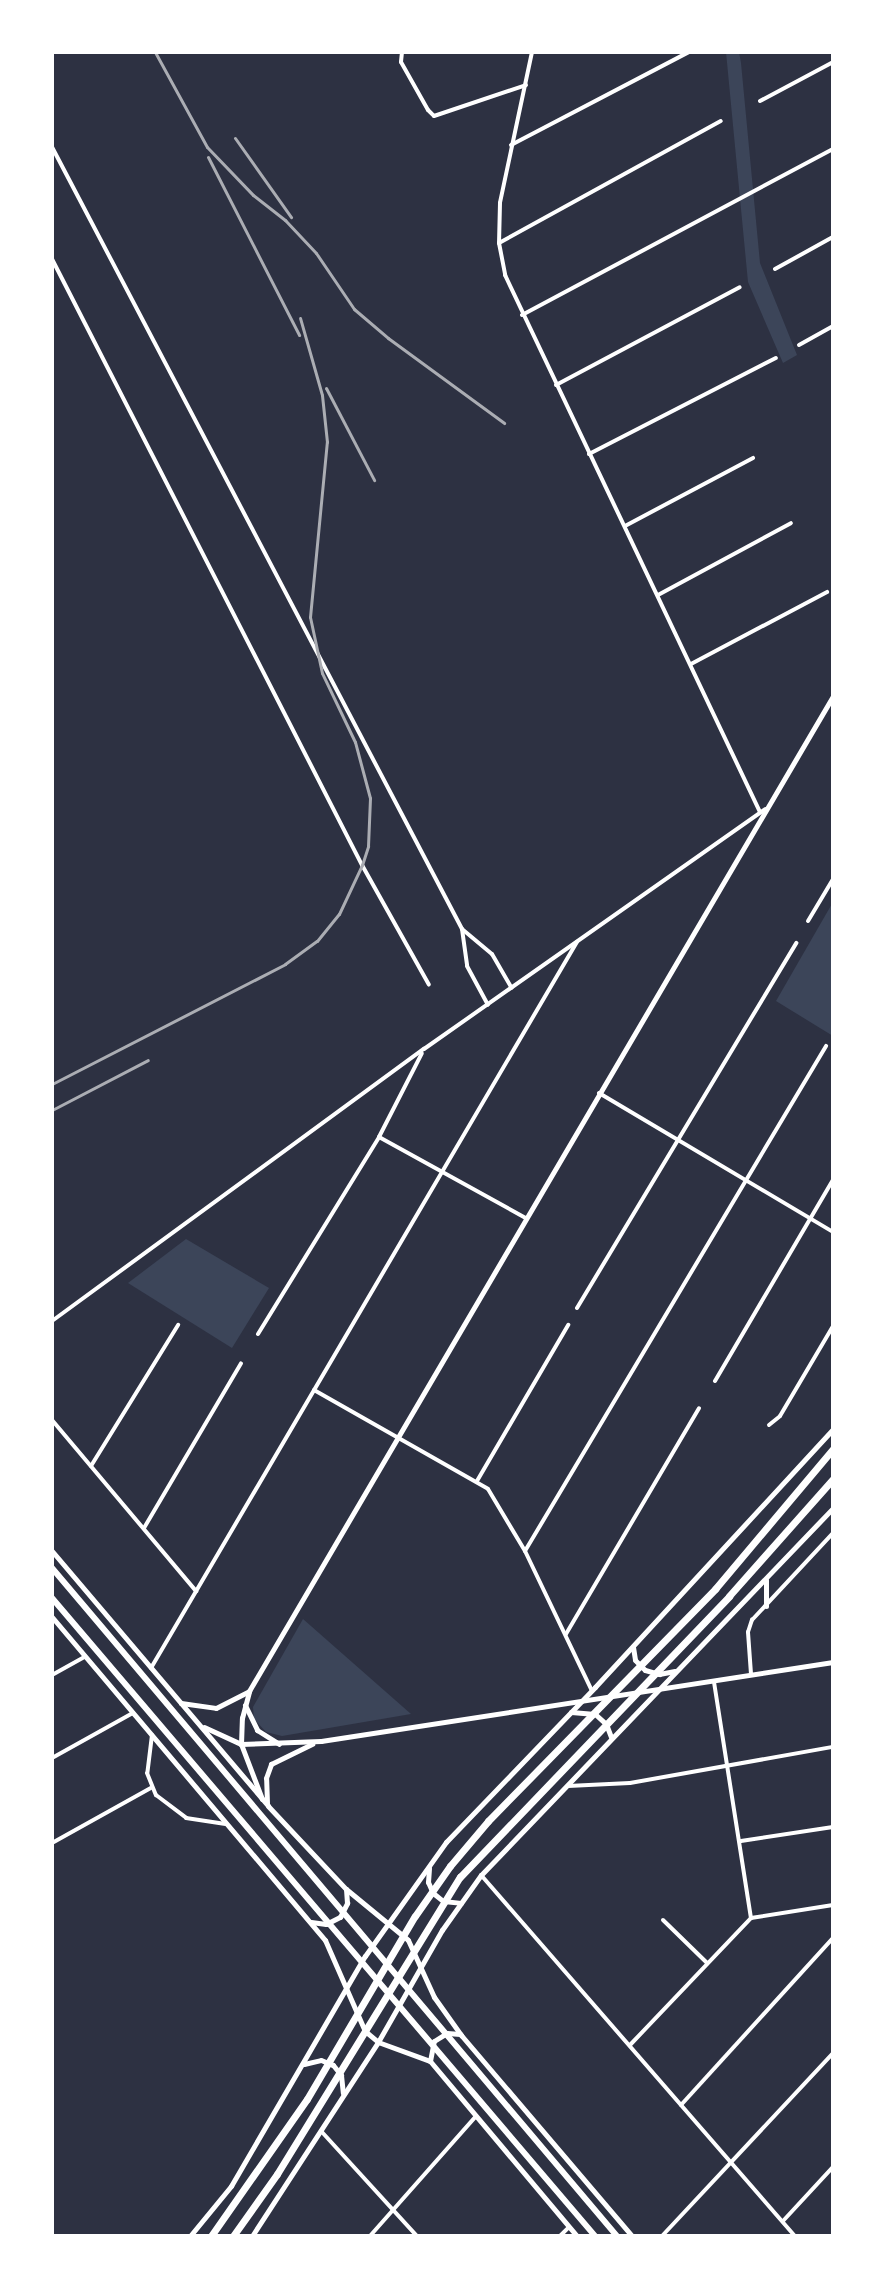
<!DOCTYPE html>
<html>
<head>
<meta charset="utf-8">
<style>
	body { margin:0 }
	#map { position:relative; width:885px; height:2288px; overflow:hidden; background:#2d3142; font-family:"Asap Condensed",sans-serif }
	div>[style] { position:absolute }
	.green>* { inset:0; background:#3c4559 }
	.minor>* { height:4px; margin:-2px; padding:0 2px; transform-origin:2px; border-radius:2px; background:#fff }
	.tertiary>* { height:5px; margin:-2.5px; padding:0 2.5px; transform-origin:2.5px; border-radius:2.5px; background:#fff }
	.primary>* { height:6px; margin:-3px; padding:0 3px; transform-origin:3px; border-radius:3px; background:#fff }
	.trunk>* { height:7px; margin:-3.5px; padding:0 3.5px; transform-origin:3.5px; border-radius:3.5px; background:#fff }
	.rail>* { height:3px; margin:-1.5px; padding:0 1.5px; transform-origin:1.5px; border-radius:1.5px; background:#abadb3 }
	span { translate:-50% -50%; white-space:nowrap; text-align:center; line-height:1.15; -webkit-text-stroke:7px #fff; paint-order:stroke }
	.frame { position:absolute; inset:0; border:54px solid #fff; pointer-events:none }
</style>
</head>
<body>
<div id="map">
	<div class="green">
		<i style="clip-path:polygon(726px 52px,739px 52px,741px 63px,760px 263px,797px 355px,783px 363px,748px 282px)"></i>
		<i style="clip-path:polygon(833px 902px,833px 1036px,776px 1001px)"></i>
		<i style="clip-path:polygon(186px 1239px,269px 1288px,232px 1348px,128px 1283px)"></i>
		<i style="clip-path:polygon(303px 1619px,411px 1714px,282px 1736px,266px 1732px,254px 1719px,253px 1707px)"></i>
	</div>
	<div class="minor">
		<i style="left:402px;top:52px;width:10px;rotate:96deg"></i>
		<i style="left:401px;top:62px;width:55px;rotate:60.6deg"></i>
		<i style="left:428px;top:110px;width:8px;rotate:45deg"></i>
		<i style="left:434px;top:116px;width:97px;rotate:-18.6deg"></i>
		<i style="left:532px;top:52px;width:154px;rotate:102deg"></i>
		<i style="left:500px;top:203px;width:40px;rotate:91.4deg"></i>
		<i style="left:499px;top:243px;width:33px;rotate:79deg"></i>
		<i style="left:505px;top:275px;width:594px;rotate:64.6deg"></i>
		<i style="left:760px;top:101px;width:83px;rotate:-28.1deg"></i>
		<i style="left:511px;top:145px;width:201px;rotate:-27.6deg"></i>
		<i style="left:52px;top:147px;width:883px;rotate:62.33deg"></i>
		<i style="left:462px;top:929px;width:37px;rotate:82deg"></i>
		<i style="left:467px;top:966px;width:44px;rotate:61.7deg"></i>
		<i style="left:499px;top:243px;width:253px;rotate:-28.8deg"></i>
		<i style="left:52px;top:259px;width:681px;rotate:62.91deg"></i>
		<i style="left:362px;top:865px;width:137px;rotate:60.8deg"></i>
		<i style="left:775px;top:269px;width:66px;rotate:-28.9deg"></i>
		<i style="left:522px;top:315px;width:353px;rotate:-28.1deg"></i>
		<i style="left:799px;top:345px;width:39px;rotate:-29deg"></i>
		<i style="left:556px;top:385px;width:208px;rotate:-28deg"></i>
		<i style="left:589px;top:454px;width:210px;rotate:-27.2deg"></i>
		<i style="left:625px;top:526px;width:145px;rotate:-28deg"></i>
		<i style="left:658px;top:595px;width:151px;rotate:-28.4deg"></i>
		<i style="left:691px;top:664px;width:154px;rotate:-27.9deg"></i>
		<i style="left:808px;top:921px;width:49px;rotate:-59.2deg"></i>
		<i style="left:462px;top:929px;width:39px;rotate:40deg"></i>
		<i style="left:492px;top:954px;width:39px;rotate:60deg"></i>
		<i style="left:599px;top:1093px;width:272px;rotate:30.7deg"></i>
		<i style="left:379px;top:1137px;width:168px;rotate:28.9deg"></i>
		<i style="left:577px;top:1308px;width:426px;rotate:-59deg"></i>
		<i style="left:52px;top:1321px;width:461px;rotate:-36.2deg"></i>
		<i style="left:424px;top:1049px;width:417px;rotate:-35.1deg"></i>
		<i style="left:258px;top:1334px;width:231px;rotate:-58.4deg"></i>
		<i style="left:379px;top:1137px;width:94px;rotate:-62.9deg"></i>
		<i style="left:715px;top:1381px;width:233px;rotate:-59.6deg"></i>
		<i style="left:314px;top:1390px;width:200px;rotate:29.6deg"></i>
		<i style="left:488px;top:1489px;width:72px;rotate:59.2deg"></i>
		<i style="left:525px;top:1551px;width:155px;rotate:64.4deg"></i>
		<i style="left:52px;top:1420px;width:224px;rotate:49.9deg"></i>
		<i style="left:769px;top:1425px;width:14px;rotate:-39deg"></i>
		<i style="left:780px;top:1416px;width:104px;rotate:-59.5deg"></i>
		<i style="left:91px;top:1466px;width:166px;rotate:-58.3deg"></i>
		<i style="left:477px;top:1481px;width:181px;rotate:-59.7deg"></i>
		<i style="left:144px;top:1528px;width:191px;rotate:-59.5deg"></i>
		<i style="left:525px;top:1551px;width:588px;rotate:-59.2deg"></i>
		<i style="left:566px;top:1634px;width:262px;rotate:-59.5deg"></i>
		<i style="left:151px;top:1668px;width:842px;rotate:-59.6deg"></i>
		<i style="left:751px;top:1674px;width:42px;rotate:-94.1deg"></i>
		<i style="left:748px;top:1632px;width:13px;rotate:-72deg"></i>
		<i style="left:752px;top:1620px;width:119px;rotate:-47deg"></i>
		<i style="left:52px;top:1675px;width:38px;rotate:-29deg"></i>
		<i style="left:714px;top:1682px;width:239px;rotate:81.1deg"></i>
		<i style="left:152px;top:1735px;width:38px;rotate:97deg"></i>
		<i style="left:147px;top:1773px;width:24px;rotate:68deg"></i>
		<i style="left:156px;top:1795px;width:38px;rotate:37deg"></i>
		<i style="left:186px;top:1818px;width:40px;rotate:8.5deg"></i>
		<i style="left:52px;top:1758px;width:93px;rotate:-29.1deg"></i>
		<i style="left:568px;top:1786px;width:62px;rotate:-2.8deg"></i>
		<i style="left:630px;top:1783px;width:206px;rotate:-10.1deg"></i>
		<i style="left:741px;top:1841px;width:93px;rotate:-8.7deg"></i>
		<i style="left:52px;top:1843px;width:113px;rotate:-29.1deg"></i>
		<i style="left:481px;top:1875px;width:478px;rotate:49deg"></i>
		<i style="left:751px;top:1918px;width:83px;rotate:-9deg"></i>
		<i style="left:663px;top:1920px;width:62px;rotate:44.3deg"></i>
		<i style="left:630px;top:2045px;width:175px;rotate:-46.4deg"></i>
		<i style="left:681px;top:2105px;width:226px;rotate:-47.7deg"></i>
		<i style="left:321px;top:2131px;width:142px;rotate:47.6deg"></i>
		<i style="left:783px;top:2221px;width:74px;rotate:-47.2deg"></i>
		<i style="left:370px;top:2236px;width:160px;rotate:-48.5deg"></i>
		<i style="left:560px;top:2236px;width:13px;rotate:-45deg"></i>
		<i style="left:662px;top:2236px;width:250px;rotate:-46.9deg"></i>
	</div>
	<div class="tertiary">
		<i style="left:52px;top:1551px;width:334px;rotate:49.7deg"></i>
		<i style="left:268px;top:1806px;width:114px;rotate:46.8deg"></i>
		<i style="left:346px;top:1889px;width:80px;rotate:39.4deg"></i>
		<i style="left:408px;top:1940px;width:63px;rotate:65.5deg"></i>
		<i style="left:434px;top:1997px;width:47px;rotate:54.6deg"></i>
		<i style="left:461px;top:2035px;width:264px;rotate:49.6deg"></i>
		<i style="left:766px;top:1606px;width:26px;rotate:-90deg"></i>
		<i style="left:52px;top:1617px;width:423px;rotate:49.8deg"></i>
		<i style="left:325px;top:1940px;width:99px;rotate:66.3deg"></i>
		<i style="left:365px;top:2031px;width:17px;rotate:40deg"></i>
		<i style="left:378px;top:2042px;width:55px;rotate:20.1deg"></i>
		<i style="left:430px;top:2061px;width:229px;rotate:50deg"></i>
		<i style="left:633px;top:1647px;width:13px;rotate:81deg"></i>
		<i style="left:635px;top:1660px;width:14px;rotate:45deg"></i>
		<i style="left:645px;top:1670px;width:15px;rotate:16deg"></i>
		<i style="left:659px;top:1674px;width:16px;rotate:-11deg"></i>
		<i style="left:181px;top:1703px;width:35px;rotate:8deg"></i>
		<i style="left:216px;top:1708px;width:37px;rotate:-27deg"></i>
		<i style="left:245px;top:1705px;width:28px;rotate:64deg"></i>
		<i style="left:257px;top:1730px;width:26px;rotate:32deg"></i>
		<i style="left:571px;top:1712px;width:24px;rotate:5deg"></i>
		<i style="left:595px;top:1714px;width:15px;rotate:42deg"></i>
		<i style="left:606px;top:1724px;width:14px;rotate:69deg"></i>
		<i style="left:204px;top:1727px;width:41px;rotate:24.7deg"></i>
		<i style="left:241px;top:1744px;width:80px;rotate:-2.1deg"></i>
		<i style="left:321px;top:1741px;width:518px;rotate:-8.77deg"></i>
		<i style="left:262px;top:1799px;width:59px;rotate:-110.9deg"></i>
		<i style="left:241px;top:1744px;width:26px;rotate:-88deg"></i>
		<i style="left:242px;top:1718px;width:28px;rotate:-75deg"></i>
		<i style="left:249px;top:1691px;width:1154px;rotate:-59.59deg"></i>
		<i style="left:267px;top:1803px;width:25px;rotate:-92deg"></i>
		<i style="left:266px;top:1778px;width:15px;rotate:-70deg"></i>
		<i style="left:271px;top:1764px;width:46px;rotate:-26deg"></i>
		<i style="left:429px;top:1868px;width:14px;rotate:94deg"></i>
		<i style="left:428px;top:1882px;width:12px;rotate:66deg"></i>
		<i style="left:433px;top:1893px;width:13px;rotate:39deg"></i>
		<i style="left:443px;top:1901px;width:18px;rotate:6deg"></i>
		<i style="left:311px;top:1922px;width:15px;rotate:8deg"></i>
		<i style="left:326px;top:1924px;width:16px;rotate:-27deg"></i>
		<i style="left:340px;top:1917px;width:16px;rotate:-63deg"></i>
		<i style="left:347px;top:1903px;width:14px;rotate:-94deg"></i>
		<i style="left:430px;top:2061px;width:20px;rotate:-79deg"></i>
		<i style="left:434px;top:2041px;width:15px;rotate:-32deg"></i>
		<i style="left:447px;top:2033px;width:13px;rotate:4deg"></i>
		<i style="left:304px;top:2064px;width:17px;rotate:-13deg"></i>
		<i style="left:321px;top:2060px;width:13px;rotate:23deg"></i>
		<i style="left:333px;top:2065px;width:13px;rotate:51deg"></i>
		<i style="left:341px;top:2075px;width:18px;rotate:84deg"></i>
		<i style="left:190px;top:2236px;width:65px;rotate:-50.6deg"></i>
		<i style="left:231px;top:2186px;width:266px;rotate:-59.8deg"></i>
		<i style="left:365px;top:1956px;width:140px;rotate:-54.6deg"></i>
		<i style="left:446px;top:1842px;width:215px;rotate:-46.1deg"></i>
		<i style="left:595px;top:1687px;width:351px;rotate:-47.3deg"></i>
		<i style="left:252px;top:2236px;width:231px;rotate:-57deg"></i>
		<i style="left:378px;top:2042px;width:129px;rotate:-60.3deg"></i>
		<i style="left:442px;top:1930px;width:67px;rotate:-54.7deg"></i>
		<i style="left:481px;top:1875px;width:509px;rotate:-46.2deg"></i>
	</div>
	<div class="primary">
		<i style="left:52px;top:1568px;width:875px;rotate:49.78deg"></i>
		<i style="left:52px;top:1598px;width:838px;rotate:49.6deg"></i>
	</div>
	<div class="trunk">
		<i style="left:211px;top:2236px;width:167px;rotate:-55deg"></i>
		<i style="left:307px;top:2099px;width:212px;rotate:-59.5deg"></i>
		<i style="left:415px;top:1916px;width:61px;rotate:-55deg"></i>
		<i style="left:450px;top:1866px;width:59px;rotate:-49.8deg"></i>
		<i style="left:488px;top:1821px;width:325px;rotate:-45.6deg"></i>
		<i style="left:715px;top:1589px;width:183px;rotate:-49.9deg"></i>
		<i style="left:233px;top:2236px;width:76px;rotate:-54.6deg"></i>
		<i style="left:277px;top:2174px;width:349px;rotate:-58.4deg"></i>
		<i style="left:460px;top:1877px;width:389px;rotate:-46.2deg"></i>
		<i style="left:729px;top:1596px;width:157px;rotate:-48.4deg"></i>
	</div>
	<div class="rail">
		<i style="left:155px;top:52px;width:108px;rotate:61.3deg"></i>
		<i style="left:207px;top:147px;width:66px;rotate:46.2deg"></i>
		<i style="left:253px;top:195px;width:41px;rotate:38deg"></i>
		<i style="left:285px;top:220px;width:45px;rotate:46.8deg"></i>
		<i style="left:316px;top:253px;width:68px;rotate:55.8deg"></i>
		<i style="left:354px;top:309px;width:45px;rotate:40.5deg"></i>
		<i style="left:388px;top:338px;width:144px;rotate:36.2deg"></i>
		<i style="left:235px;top:138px;width:97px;rotate:54.7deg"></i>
		<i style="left:208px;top:157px;width:200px;rotate:62.9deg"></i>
		<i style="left:326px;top:388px;width:104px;rotate:62.4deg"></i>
		<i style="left:52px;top:1084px;width:262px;rotate:-27.2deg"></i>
		<i style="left:285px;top:964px;width:39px;rotate:-36deg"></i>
		<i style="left:317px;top:941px;width:35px;rotate:-51deg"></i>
		<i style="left:339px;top:914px;width:54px;rotate:-64.9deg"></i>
		<i style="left:362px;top:865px;width:20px;rotate:-72deg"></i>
		<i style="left:368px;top:846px;width:48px;rotate:-87.6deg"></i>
		<i style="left:370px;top:798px;width:58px;rotate:-105deg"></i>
		<i style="left:355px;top:742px;width:76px;rotate:-115.6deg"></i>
		<i style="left:322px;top:673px;width:57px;rotate:-102.1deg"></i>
		<i style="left:310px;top:617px;width:176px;rotate:-84.5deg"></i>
		<i style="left:327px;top:442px;width:47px;rotate:-96.1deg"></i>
		<i style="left:322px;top:395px;width:80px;rotate:-105.9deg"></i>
		<i style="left:52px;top:1110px;width:108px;rotate:-27.5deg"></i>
	</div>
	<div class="frame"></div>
</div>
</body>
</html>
